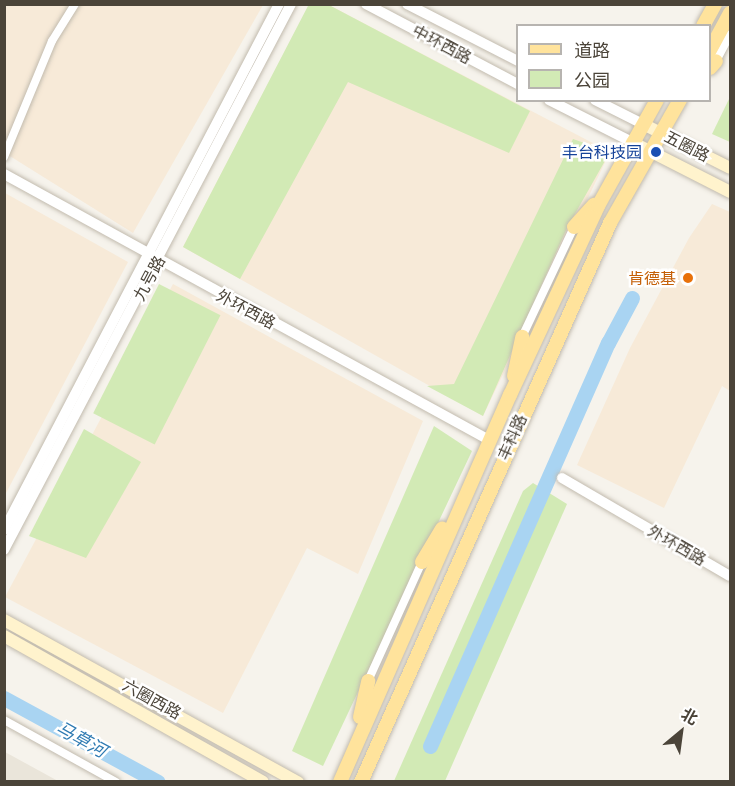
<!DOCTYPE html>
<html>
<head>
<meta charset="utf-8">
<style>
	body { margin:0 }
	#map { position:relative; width:735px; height:786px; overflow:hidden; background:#f6f3ec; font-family:Inter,"Noto Sans SC",sans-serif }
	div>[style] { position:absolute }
	.residential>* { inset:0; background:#eae5da }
	.commercial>* { inset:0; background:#f7ead8 }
	.green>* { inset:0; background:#d2eab5; transform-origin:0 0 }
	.river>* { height:15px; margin:-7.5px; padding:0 7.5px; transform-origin:7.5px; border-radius:7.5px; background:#a9d4f2 }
	.roads { filter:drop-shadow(0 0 2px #c2bbae) drop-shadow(0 0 2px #c2bbae) }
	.minor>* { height:8px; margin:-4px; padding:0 4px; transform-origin:4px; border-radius:4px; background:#fff }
	.tertiary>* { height:10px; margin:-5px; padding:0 5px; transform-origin:5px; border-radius:5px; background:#fff }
	.secondary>* { height:12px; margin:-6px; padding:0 6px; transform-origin:6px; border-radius:6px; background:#fff3cd }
	.primary>* { height:14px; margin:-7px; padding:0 7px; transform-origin:7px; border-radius:7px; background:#ffe39c }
	.dots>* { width:16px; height:16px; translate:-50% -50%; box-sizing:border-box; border:3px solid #fff; border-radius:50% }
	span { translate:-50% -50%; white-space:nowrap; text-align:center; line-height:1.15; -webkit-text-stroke:5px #fff; paint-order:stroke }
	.street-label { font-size:16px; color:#4b4439 }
	.transit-label { font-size:16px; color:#164399 }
	.right { translate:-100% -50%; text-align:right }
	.food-label { font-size:16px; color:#c56008 }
	.water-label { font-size:18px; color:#2e7ab2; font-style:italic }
	.frame { position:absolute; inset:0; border:6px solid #4b4439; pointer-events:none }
	.legend { position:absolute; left:516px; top:24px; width:195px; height:78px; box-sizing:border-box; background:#fff; border:2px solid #b7b4b0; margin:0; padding:8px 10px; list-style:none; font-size:18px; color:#4b4439 }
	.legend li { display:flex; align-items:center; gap:12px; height:30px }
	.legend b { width:30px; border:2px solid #b7b4b0 }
	.north { position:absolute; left:651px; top:702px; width:60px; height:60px; -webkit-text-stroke:4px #fff; paint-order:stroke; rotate:29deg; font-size:16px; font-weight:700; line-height:24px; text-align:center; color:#4b4439 }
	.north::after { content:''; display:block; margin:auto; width:21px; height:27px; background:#4b4439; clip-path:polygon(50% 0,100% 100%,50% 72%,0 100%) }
</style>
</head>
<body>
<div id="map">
	<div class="residential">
		<i style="clip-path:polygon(4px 752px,5px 752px,58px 781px,5px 781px)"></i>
	</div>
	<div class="commercial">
		<i style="clip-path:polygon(4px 5px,263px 5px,133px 233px,5px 153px)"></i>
		<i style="clip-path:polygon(309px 5px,329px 5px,610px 152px,483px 416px,183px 247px)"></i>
		<i style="clip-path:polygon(5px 193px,128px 262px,5px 495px)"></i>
		<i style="clip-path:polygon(712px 204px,730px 212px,730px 391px,722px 386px,664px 508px,577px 465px,630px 348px,689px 238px)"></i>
		<i style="clip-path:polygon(173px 284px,423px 421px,358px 574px,307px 548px,223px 713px,5px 597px)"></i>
	</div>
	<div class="green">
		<i style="clip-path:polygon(309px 4px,329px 5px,530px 111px,509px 153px,348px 82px,240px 279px,183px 247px)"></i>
		<i style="clip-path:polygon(730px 97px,730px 142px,712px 134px)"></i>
		<i style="clip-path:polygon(573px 139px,610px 152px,567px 228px,483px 416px,427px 386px,454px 384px)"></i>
		<i style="left:159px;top:284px;width:69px;height:145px;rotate:27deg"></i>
		<i style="clip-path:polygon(434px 426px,472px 451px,323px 766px,292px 751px)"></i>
		<i style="clip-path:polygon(84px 429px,141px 462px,86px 558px,29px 536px)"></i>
		<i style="clip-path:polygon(533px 483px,567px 504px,445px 781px,394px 781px,523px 491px)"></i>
	</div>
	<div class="river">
		<i style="left:4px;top:698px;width:175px;rotate:28.6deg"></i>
		<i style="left:430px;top:746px;width:441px;rotate:-66.2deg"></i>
		<i style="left:608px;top:343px;width:51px;rotate:-61.9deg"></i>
	</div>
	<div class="roads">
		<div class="minor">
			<i style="left:716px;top:61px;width:30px;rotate:-62deg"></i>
			<i style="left:4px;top:157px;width:126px;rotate:-67.5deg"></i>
			<i style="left:52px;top:41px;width:44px;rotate:-58.1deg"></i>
			<i style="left:522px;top:337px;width:122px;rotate:-64.7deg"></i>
			<i style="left:368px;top:681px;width:131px;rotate:-65.6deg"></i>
			<i style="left:4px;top:720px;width:128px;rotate:29deg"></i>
		</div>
		<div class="tertiary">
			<i style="left:366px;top:4px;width:172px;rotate:27.8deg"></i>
			<i style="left:407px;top:4px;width:125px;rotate:27.2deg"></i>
			<i style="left:549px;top:100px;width:93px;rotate:26.8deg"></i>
			<i style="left:595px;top:100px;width:54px;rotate:26.6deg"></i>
			<i style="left:4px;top:174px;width:553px;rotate:28.74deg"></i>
			<i style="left:562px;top:478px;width:194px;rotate:30.3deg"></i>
			<i style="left:4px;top:530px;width:594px;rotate:-62.4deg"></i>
			<i style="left:4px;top:550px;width:617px;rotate:-62.27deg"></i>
		</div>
		<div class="secondary">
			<i style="left:643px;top:124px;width:97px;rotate:26.8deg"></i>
			<i style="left:632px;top:142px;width:110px;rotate:27deg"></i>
			<i style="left:4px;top:620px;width:336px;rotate:28.9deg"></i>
			<i style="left:4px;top:636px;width:297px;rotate:29.4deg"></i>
		</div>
		<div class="primary">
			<i style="left:703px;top:26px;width:25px;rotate:-61deg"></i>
			<i style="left:710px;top:50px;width:42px;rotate:-61.6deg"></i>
			<i style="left:710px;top:68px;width:9px;rotate:-49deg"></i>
			<i style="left:574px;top:227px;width:30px;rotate:-48deg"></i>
			<i style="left:514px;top:376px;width:40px;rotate:-78deg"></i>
			<i style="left:422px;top:562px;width:39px;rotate:-59deg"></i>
			<i style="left:360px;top:717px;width:37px;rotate:-77deg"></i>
			<i style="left:340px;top:782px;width:423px;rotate:-66.3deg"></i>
			<i style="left:510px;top:395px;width:208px;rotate:-65deg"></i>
			<i style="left:598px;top:206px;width:121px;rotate:-60.9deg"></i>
			<i style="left:361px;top:782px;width:612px;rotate:-65.99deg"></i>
			<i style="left:610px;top:223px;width:142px;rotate:-60.4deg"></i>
		</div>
	</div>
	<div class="dots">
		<i style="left:656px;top:152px;background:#1a4fb4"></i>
		<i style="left:688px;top:278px;background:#e8710a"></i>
	</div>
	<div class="street-label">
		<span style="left:442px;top:44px;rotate:28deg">中环西路</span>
		<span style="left:687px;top:146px;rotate:27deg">五圈路</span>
		<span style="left:149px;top:278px;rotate:-62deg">九号路</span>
		<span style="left:246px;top:309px;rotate:28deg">外环西路</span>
		<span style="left:512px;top:437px;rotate:-66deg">丰科路</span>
		<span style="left:677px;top:545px;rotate:30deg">外环西路</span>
		<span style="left:152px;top:699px;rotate:29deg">六圈西路</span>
	</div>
	<div class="transit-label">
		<span class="right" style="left:642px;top:152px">丰台科技园</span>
	</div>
	<div class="food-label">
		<span class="right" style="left:676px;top:278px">肯德基</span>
	</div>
	<div class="water-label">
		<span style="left:81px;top:740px;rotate:29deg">马草河</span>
	</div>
	<div class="frame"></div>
	<ul class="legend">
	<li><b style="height:8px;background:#ffe39c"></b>道路</li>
	<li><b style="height:16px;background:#d2eab5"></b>公园</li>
	</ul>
	<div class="north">北</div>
</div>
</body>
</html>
